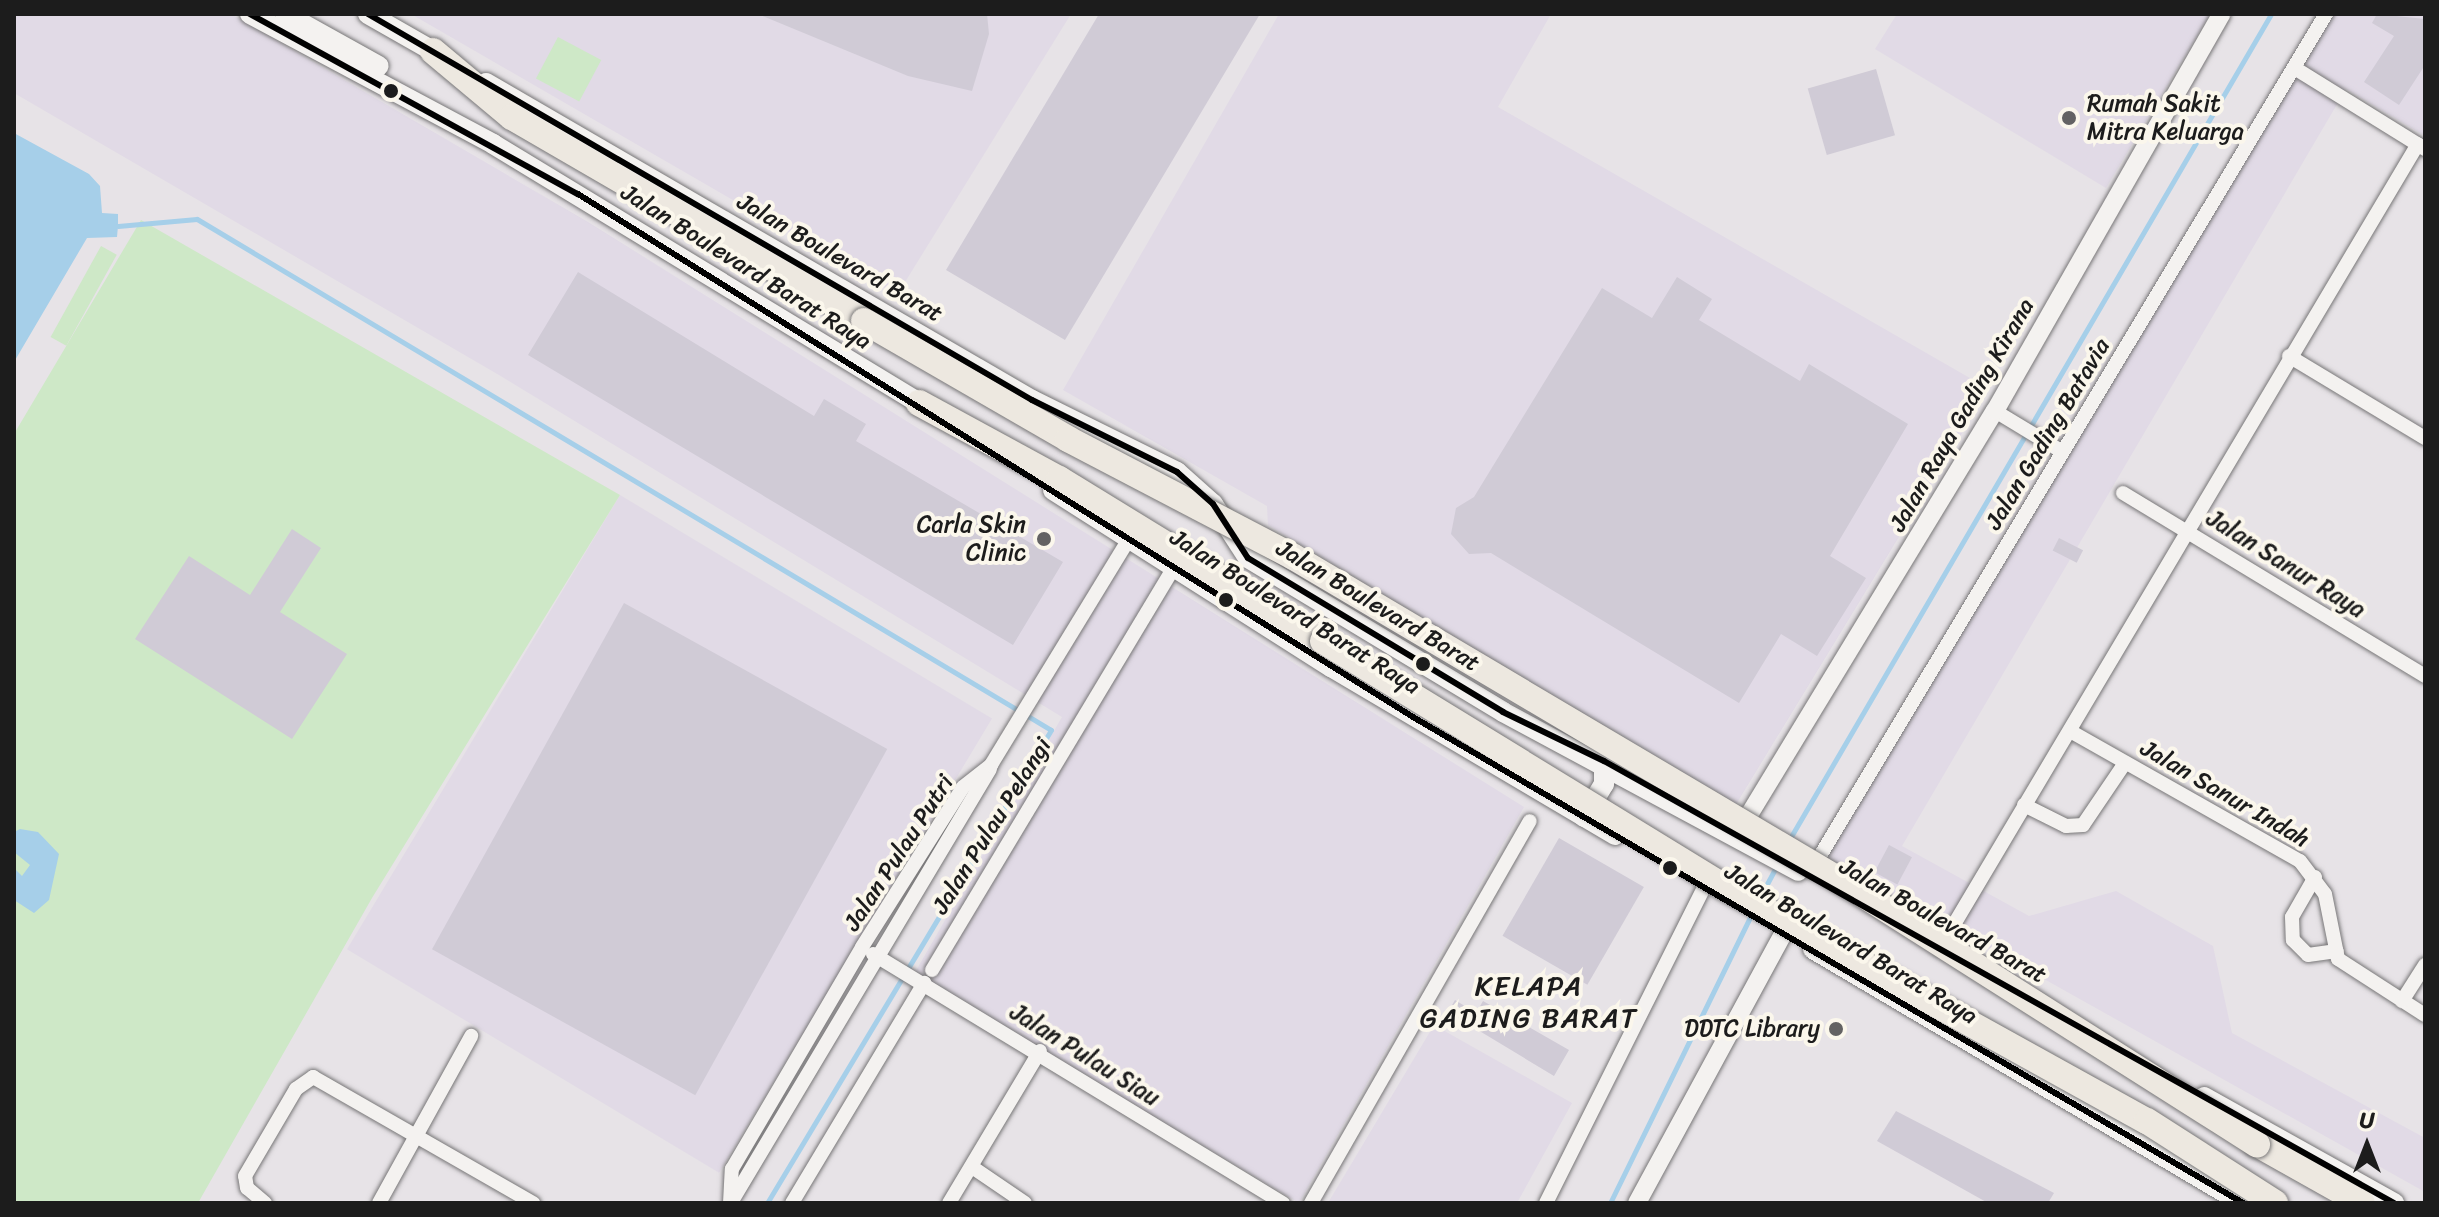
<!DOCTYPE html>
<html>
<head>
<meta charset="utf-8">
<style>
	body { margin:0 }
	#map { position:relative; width:2439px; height:1217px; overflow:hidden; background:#e7e3e7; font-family:Sriracha,sans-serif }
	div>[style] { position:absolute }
	.built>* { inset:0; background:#e1dae6; transform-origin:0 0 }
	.green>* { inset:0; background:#cee8c7; transform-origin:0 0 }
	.water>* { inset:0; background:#a6cfe9 }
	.stream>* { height:5px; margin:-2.5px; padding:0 2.5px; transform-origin:2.5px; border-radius:2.5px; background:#a6cfe9 }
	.building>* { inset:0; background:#d0cbd6; transform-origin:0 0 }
	.roads { filter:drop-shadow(0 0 2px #777677) drop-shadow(0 0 2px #777677) }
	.minor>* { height:14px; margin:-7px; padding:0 7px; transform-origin:7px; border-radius:7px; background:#f4f2f0 }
	.tertiary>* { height:18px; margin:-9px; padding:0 9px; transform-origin:9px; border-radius:9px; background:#f4f2f0 }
	.secondary>* { height:20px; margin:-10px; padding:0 10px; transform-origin:10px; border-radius:10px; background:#f4f2f0 }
	.motorway>* { height:26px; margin:-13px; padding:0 13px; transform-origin:13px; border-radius:13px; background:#ede8e0 }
	.bridges { filter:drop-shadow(0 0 2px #777677) drop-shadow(0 0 2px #777677) }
	.motorway-bridge>* { height:26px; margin:-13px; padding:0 13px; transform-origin:13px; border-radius:13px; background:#ede8e0 }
	.bus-1>* { height:6px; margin:-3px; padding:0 3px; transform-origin:3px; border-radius:3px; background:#010101 }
	.dots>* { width:22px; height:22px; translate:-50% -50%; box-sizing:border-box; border:4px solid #fbf7ec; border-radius:50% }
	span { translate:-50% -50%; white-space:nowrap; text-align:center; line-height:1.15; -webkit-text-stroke:8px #fbf7ec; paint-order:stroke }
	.poi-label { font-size:24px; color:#1c1c1c }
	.left { translate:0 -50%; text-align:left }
	.right { translate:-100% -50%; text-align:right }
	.street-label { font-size:24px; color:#1c1c1c }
	.quarter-label { font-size:28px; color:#1c1c1c; letter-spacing:2px }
	.frame { position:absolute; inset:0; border:16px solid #1c1c1c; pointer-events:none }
	.north { position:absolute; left:2327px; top:1105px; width:80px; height:80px; -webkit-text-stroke:6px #fbf7ec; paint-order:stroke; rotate:0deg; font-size:22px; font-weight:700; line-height:32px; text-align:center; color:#1c1c1c }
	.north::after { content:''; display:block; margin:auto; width:28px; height:36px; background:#1c1c1c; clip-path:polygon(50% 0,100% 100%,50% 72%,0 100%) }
</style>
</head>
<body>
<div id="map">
	<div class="built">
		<i style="clip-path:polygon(14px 14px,231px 14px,588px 222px,1524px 807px,1299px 1203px,914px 974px,1062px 717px,499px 375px,14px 93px)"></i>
		<i style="clip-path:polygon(411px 14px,1071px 14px,897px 295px)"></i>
		<i style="clip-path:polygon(1279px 14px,1551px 14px,1498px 107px,1989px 389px,1735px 806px,1268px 525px,1267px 506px,1063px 390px)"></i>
		<i style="clip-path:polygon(1897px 14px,2210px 14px,2106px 188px,1875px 49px)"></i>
		<i style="clip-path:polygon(2318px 14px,2425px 14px,2425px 136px,2346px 89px,1902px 846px,2029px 916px,2116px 891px,2213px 946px,2232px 1033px,2425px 1138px,2425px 1192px,1822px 855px)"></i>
		<i style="left:620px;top:495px;width:434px;height:530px;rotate:31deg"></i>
		<i style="clip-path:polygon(1434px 1025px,1572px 1103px,1517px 1203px,1328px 1203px)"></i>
	</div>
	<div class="green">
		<i style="left:558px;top:37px;width:49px;height:47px;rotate:28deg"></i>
		<i style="clip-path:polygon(141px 220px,620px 495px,372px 898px,198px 1203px,14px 1203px,14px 434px)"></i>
		<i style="left:101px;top:246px;width:18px;height:104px;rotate:29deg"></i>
	</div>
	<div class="water">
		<i style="clip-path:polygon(14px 133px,89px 174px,100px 186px,102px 213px,118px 214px,118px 226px,117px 237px,87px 238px,14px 362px)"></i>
		<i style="clip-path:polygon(20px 829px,38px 832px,59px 854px,49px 900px,34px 913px,14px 900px,14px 868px,22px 876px,30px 865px,14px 852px,14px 832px)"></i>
	</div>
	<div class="stream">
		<i style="left:118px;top:226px;width:79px;rotate:-5.1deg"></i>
		<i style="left:197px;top:219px;width:995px;rotate:30.89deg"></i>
		<i style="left:1051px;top:730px;width:552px;rotate:120.98deg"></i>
		<i style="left:1789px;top:840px;width:956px;rotate:-59.73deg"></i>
		<i style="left:1760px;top:897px;width:34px;rotate:-62deg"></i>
		<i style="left:1610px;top:1203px;width:323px;rotate:-63.9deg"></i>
	</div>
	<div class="building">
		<i style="clip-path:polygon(758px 14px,987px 14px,989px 34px,972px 91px,908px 76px)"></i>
		<i style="clip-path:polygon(1099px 14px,1260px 14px,1065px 340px,946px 270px)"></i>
		<i style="clip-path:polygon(2377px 14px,2425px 19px,2425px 65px,2399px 105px,2364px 82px,2394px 36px,2372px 23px)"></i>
		<i style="left:1876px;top:69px;width:69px;height:71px;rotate:74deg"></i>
		<i style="clip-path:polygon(578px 272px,814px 416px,824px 399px,866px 424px,856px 441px,1063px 562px,1013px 645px,528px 355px)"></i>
		<i style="clip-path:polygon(1677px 277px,1712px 299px,1699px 320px,1800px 381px,1809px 364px,1908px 424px,1830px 556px,1866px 578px,1817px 656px,1781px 634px,1739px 703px,1491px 553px,1469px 554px,1451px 534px,1456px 508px,1474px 497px,1602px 288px,1652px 318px)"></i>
		<i style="clip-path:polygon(292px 529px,321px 548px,280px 612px,347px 654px,292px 739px,135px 639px,189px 556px,250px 595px)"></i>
		<i style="left:2059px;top:538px;width:27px;height:14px;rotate:27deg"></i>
		<i style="left:624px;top:603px;width:301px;height:396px;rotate:29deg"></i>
		<i style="left:1559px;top:838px;width:98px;height:113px;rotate:30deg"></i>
		<i style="left:1889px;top:845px;width:26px;height:31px;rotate:28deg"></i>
		<i style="clip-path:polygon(1455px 1000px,1476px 1013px,1483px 1001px,1569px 1050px,1554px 1076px,1448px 1012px)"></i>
		<i style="clip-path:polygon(1896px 1111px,2054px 1193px,2048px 1203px,1988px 1203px,1877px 1141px)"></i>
	</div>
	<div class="roads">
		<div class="minor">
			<i style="left:2296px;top:69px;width:152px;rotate:31.8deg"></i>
			<i style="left:2289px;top:356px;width:159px;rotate:31.1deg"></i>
			<i style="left:1995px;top:411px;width:77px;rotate:31.2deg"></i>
			<i style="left:2123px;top:493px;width:353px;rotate:31.2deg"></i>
			<i style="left:2070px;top:731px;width:264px;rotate:29.5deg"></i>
			<i style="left:2300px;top:861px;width:41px;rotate:52.9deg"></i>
			<i style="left:2325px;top:894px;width:66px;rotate:78.7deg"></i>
			<i style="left:2338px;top:959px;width:103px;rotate:32.8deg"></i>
			<i style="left:2024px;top:805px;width:47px;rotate:26.6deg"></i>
			<i style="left:2066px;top:826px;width:17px;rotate:-3deg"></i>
			<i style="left:2083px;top:825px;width:75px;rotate:-55.9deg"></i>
			<i style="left:1811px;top:871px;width:1000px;rotate:-59deg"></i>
			<i style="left:2315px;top:877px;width:46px;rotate:119.9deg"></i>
			<i style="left:2292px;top:917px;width:23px;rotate:88deg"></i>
			<i style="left:2293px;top:940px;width:21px;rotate:45deg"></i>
			<i style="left:2308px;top:955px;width:29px;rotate:-8deg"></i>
			<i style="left:1940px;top:948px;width:935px;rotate:-59.27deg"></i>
			<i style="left:873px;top:954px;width:480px;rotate:31.3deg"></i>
			<i style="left:932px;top:970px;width:470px;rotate:-59deg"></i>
			<i style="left:2402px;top:1001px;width:43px;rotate:-57.4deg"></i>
			<i style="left:972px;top:1167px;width:64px;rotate:34.2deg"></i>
			<i style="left:732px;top:1201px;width:503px;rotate:-59.15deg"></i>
			<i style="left:265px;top:1203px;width:23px;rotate:-140deg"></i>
			<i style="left:247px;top:1188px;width:12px;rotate:-99deg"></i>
			<i style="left:245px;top:1176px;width:101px;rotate:-59.6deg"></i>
			<i style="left:296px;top:1089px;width:21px;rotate:-35deg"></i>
			<i style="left:313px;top:1077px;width:254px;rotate:29.8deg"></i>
			<i style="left:379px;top:1203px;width:191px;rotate:-61.1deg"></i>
			<i style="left:730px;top:1203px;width:34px;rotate:-87deg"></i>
			<i style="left:732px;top:1169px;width:257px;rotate:-59.6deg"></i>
			<i style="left:862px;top:947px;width:189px;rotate:-57.7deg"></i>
			<i style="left:963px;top:787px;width:36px;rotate:-38deg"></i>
			<i style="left:991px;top:765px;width:265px;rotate:-58.6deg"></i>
			<i style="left:792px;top:1203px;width:257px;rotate:-59deg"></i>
			<i style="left:949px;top:1203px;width:177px;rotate:-59.1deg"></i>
			<i style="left:1311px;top:1203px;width:440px;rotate:-60.2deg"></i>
			<i style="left:1546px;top:1203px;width:353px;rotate:-63.4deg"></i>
		</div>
		<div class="tertiary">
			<i style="left:1738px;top:833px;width:494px;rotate:-58.7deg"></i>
			<i style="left:1995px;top:411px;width:457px;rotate:-60.3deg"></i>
			<i style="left:1637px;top:1203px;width:308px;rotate:-61.5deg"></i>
		</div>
		<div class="secondary">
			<i style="left:250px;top:14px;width:276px;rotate:28.1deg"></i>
			<i style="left:493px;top:144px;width:510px;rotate:31.29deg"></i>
			<i style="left:285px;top:14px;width:107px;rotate:29deg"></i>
			<i style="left:368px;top:14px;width:89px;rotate:29.7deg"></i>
			<i style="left:486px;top:83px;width:631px;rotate:30.14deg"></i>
			<i style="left:1032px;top:400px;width:162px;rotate:26.4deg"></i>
			<i style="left:1177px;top:472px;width:48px;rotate:41.6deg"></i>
			<i style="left:1213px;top:504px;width:64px;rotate:57.1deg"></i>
			<i style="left:1248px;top:558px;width:298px;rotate:31.1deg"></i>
			<i style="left:1503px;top:712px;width:335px;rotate:28.3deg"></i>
			<i style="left:1053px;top:490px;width:330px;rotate:32.5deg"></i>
			<i style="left:1331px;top:667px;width:330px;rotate:30.6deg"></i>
			<i style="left:1584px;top:817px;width:39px;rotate:-59deg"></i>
			<i style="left:1604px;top:784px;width:23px;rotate:-90deg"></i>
			<i style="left:1813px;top:949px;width:499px;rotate:30.6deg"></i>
			<i style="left:2204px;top:1097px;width:218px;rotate:29.2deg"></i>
		</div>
		<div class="motorway">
			<i style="left:433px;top:51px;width:103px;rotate:39.9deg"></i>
			<i style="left:512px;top:117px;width:407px;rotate:30.1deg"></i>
			<i style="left:919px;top:403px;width:159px;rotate:28.5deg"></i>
			<i style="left:1059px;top:479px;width:310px;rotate:31.5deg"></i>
			<i style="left:2257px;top:1144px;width:120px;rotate:29.3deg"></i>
		</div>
	</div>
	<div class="bridges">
		<div class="motorway-bridge">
			<i style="left:864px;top:321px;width:236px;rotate:30deg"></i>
			<i style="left:1068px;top:439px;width:253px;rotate:27.6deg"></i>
			<i style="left:1292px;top:556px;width:655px;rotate:30.63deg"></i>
			<i style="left:1856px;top:890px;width:475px;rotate:32.4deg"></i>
			<i style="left:1323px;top:641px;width:470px;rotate:31.5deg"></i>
			<i style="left:1724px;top:887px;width:483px;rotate:29deg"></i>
			<i style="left:2147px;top:1121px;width:152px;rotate:32.6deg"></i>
		</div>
	</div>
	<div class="bus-1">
		<i style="left:250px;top:14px;width:374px;rotate:28.8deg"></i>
		<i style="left:578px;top:194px;width:985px;rotate:32.06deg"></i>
		<i style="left:1413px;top:717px;width:962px;rotate:30.35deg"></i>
		<i style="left:368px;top:14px;width:768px;rotate:30.17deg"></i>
		<i style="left:1032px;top:400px;width:162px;rotate:26.4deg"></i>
		<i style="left:1177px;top:472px;width:48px;rotate:41.6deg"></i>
		<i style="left:1213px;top:504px;width:64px;rotate:57.1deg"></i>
		<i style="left:1248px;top:558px;width:298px;rotate:31.1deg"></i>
		<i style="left:1503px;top:712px;width:112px;rotate:25.9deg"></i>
		<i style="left:1604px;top:761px;width:905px;rotate:29.23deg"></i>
	</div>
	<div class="dots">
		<i style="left:391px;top:91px;background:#1c1c1c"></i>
		<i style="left:2069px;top:118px;background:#636263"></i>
		<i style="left:1044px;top:539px;background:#636263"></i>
		<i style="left:1226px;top:600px;background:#1c1c1c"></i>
		<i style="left:1423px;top:664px;background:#1c1c1c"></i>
		<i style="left:1670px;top:868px;background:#1c1c1c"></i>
		<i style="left:1836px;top:1029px;background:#636263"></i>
	</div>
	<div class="poi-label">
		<span class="left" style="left:2087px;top:118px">Rumah Sakit<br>Mitra Keluarga</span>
		<span class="right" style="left:1026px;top:539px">Carla Skin<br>Clinic</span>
		<span class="right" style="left:1820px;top:1029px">DDTC Library</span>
	</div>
	<div class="street-label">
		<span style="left:840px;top:258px;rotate:30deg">Jalan Boulevard Barat</span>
		<span style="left:746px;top:267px;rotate:32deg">Jalan Boulevard Barat Raya</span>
		<span style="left:1962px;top:415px;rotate:-60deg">Jalan Raya Gading Kirana</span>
		<span style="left:2048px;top:434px;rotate:-59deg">Jalan Gading Batavia</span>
		<span style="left:2286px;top:564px;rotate:32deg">Jalan Sanur Raya</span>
		<span style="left:1378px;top:606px;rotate:31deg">Jalan Boulevard Barat</span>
		<span style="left:1295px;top:612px;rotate:32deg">Jalan Boulevard Barat Raya</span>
		<span style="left:2225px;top:794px;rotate:30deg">Jalan Sanur Indah</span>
		<span style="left:992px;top:826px;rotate:-58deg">Jalan Pulau Pelangi</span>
		<span style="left:899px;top:853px;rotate:-57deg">Jalan Pulau Putri</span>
		<span style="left:1943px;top:921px;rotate:29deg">Jalan Boulevard Barat</span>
		<span style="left:1851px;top:944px;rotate:31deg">Jalan Boulevard Barat Raya</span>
		<span style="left:1085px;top:1055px;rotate:32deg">Jalan Pulau Siau</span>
	</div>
	<div class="quarter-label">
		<span style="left:1529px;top:1002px">KELAPA<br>GADING BARAT</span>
	</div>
	<div class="frame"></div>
	<div class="north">U</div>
</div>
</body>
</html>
